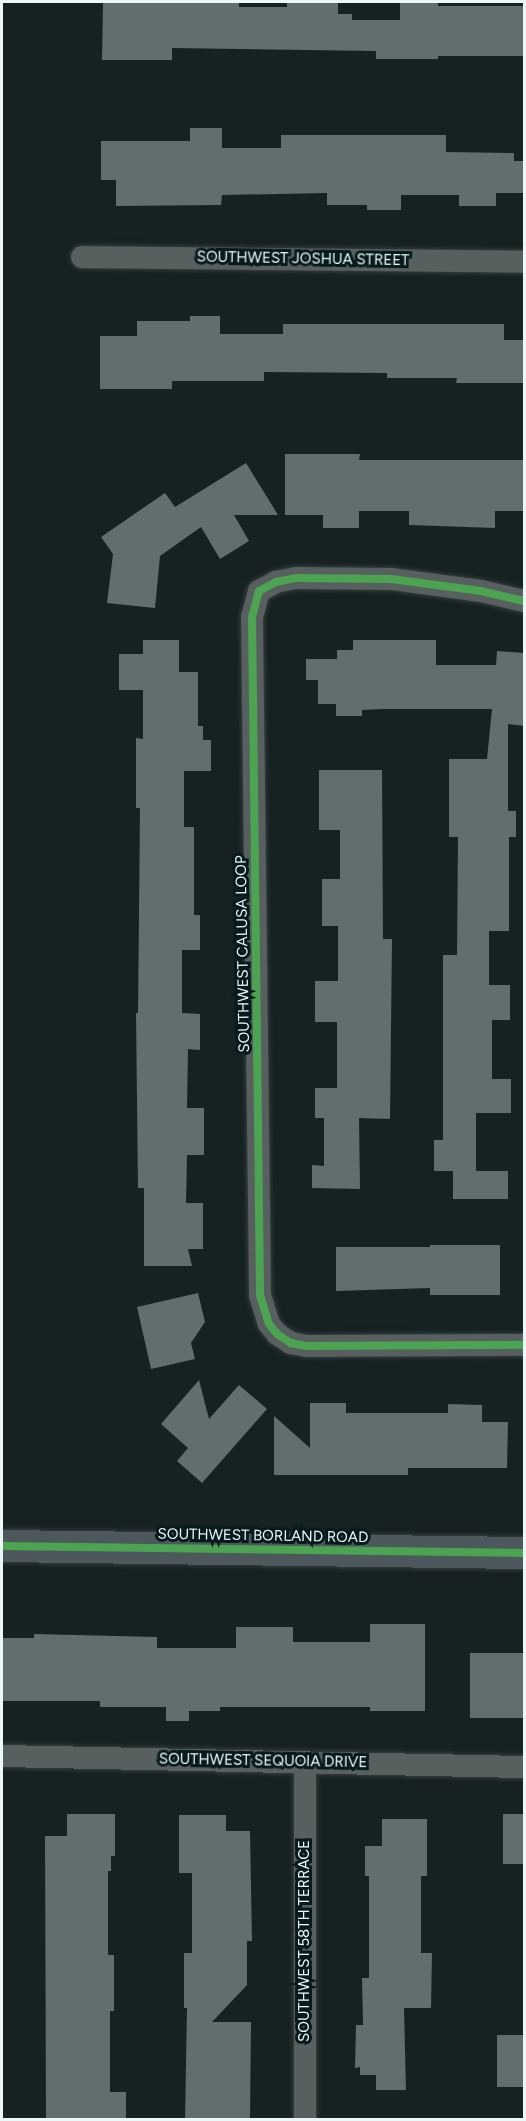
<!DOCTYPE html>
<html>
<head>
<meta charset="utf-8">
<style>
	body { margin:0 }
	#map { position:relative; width:526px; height:2121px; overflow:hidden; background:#162122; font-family:Figtree,sans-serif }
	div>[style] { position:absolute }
	.building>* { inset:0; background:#626e6d; transform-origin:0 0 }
	.roads { filter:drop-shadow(0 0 2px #353d3e) drop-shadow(0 0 2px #353d3e) }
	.minor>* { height:22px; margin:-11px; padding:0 11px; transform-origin:11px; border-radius:11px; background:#575f5f }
	.secondary>* { height:32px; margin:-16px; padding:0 16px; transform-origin:16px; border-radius:16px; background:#4c585b }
	.cycleway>* { height:8px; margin:-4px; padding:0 4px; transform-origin:4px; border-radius:4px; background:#4ca352 }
	span { translate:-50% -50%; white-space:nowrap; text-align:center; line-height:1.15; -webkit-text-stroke:6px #071b1d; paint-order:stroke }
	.street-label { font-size:15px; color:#ebf8f9 }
	.frame { position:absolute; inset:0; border:3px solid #ebf8f9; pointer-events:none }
</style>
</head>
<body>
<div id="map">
	<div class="building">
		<i style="clip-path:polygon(103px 2px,239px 2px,239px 7px,287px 7px,287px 2px,338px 2px,338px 14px,352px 14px,352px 20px,400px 20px,400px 2px,438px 2px,438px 6px,525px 6px,525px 56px,438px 56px,438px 59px,376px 59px,376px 51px,172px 48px,172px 60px,102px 60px)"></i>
		<i style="clip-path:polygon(190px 128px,222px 128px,222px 148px,281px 148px,281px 135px,446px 135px,446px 152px,514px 153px,514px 161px,525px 161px,525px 193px,496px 193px,496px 206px,459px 206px,459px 195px,401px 195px,401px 210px,367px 210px,367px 205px,327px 205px,327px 193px,222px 195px,221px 205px,116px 206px,116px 180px,101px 180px,101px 141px,190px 141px)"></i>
		<i style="clip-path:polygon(190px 316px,220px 316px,220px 334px,283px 334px,283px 324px,504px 324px,504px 340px,525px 340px,525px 383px,456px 383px,457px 378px,387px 378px,387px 373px,264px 372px,264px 381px,172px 381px,172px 389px,100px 389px,100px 336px,137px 336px,137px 321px,190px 321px)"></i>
		<i style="clip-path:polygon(285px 454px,360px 454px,359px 460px,525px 460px,525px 511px,495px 511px,495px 528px,409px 525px,409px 511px,359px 511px,359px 528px,323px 528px,323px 515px,285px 515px)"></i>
		<i style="clip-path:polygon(246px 463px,278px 515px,234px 515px,249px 541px,220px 559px,201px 527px,160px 556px,155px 608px,107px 603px,113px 554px,101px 537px,165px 493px,175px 507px)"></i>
		<i style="clip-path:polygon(143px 640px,179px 640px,179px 672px,198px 672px,198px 726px,203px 726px,203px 740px,211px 740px,211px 771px,184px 771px,184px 827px,194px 827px,194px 915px,200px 915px,200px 950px,182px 950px,182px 1013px,200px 1014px,200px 1050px,188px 1049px,187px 1108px,204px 1108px,204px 1155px,187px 1155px,186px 1203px,203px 1203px,203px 1249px,188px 1249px,192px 1266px,144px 1266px,144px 1188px,138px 1188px,136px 1013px,138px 1013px,140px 808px,136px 808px,136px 738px,143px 739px,143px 690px,119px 690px,119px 654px,143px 654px)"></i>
		<i style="clip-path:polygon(353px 640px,436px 640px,436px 665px,496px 665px,497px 651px,525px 653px,525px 726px,508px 724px,508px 811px,516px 811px,516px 837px,509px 837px,509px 931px,489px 931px,489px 985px,510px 985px,510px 1020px,492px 1020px,492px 1079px,511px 1079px,511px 1113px,476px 1113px,476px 1171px,508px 1171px,508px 1199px,453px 1199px,453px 1171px,434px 1171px,434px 1140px,443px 1140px,443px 955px,457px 955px,458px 837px,449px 837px,449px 759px,487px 759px,492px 709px,383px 709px,362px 710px,362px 716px,336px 716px,336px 704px,318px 704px,318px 680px,306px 680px,306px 659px,337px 659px,337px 650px,353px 650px)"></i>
		<i style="clip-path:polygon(319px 770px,382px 770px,383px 939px,392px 939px,390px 1119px,359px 1118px,360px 1189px,312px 1188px,312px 1165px,324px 1166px,324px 1118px,315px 1118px,315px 1088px,337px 1088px,337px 1022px,315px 1022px,315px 981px,338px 981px,338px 926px,322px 926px,322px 879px,340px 879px,340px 830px,319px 830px)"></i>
		<i style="clip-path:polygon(430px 1245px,500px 1245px,500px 1295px,430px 1295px,430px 1288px,336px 1291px,336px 1247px,430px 1247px)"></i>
		<i style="clip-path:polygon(198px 1293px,205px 1322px,191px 1343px,195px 1359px,151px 1369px,137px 1307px)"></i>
		<i style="clip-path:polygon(199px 1380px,209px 1419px,239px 1385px,267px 1409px,202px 1483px,177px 1461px,188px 1448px,161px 1424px)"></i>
		<i style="clip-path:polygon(310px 1403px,346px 1403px,346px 1413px,448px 1413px,448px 1404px,482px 1405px,482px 1422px,508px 1422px,507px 1468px,408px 1468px,408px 1475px,274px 1475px,274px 1416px,310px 1448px)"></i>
		<i style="clip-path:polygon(370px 1624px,425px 1624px,425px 1711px,370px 1711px,370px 1707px,220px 1707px,220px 1711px,189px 1711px,189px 1721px,166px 1721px,166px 1707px,100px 1707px,100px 1701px,2px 1701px,2px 1638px,34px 1638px,34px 1634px,157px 1637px,157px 1648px,236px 1648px,236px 1627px,293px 1627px,293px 1642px,370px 1642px)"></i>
		<i style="left:470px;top:1653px;width:53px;height:65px"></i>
		<i style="clip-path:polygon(67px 1814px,115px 1814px,115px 1856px,111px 1856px,111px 1871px,108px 1871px,108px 1955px,114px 1955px,114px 2011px,110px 2011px,110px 2092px,126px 2092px,126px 2120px,46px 2120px,45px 1836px,67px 1836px)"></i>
		<i style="left:503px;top:1814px;width:22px;height:50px"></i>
		<i style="clip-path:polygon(179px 1815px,226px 1815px,226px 1831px,250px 1831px,252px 1941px,247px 1941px,247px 1985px,212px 2022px,251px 2022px,250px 2120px,185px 2120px,187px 2008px,184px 2008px,184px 1953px,192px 1953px,192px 1873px,179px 1873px)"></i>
		<i style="clip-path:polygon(382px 1819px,427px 1819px,427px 1876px,421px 1876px,421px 1953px,432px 1953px,431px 2008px,404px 2008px,406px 2090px,376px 2090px,376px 2075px,360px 2075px,360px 2067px,355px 2068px,356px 2025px,363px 2025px,362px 1978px,369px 1978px,369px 1876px,365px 1876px,365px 1846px,382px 1846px)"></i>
		<i style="left:497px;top:2035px;width:28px;height:52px"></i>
	</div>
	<div class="roads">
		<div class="minor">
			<i style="left:82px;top:257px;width:442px;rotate:0.6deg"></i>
			<i style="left:524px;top:601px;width:44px;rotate:-166.9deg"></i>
			<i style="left:481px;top:591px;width:91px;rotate:-172.4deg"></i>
			<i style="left:391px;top:579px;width:95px;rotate:-179.4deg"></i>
			<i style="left:296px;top:578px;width:20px;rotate:169deg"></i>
			<i style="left:276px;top:582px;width:19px;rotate:152deg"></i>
			<i style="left:259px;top:591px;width:27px;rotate:105deg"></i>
			<i style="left:252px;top:617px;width:678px;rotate:89.32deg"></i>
			<i style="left:260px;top:1295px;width:30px;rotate:73deg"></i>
			<i style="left:269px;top:1324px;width:13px;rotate:51deg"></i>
			<i style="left:277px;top:1334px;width:17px;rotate:33deg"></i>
			<i style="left:291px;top:1343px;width:16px;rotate:11deg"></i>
			<i style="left:307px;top:1346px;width:217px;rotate:-0.3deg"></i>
			<i style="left:2px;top:1756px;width:522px;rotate:1.21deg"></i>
			<i style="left:305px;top:1763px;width:357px;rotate:90deg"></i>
		</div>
		<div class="secondary">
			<i style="left:2px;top:1546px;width:522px;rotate:0.77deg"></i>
		</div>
	</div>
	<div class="cycleway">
		<i style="left:524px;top:601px;width:44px;rotate:-166.9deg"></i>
		<i style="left:481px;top:591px;width:91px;rotate:-172.4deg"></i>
		<i style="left:391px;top:579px;width:95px;rotate:-179.4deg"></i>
		<i style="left:296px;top:578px;width:20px;rotate:169deg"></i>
		<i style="left:276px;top:582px;width:19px;rotate:152deg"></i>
		<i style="left:259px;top:591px;width:27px;rotate:105deg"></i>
		<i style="left:252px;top:617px;width:678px;rotate:89.32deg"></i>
		<i style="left:260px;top:1295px;width:30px;rotate:73deg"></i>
		<i style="left:269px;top:1324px;width:13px;rotate:51deg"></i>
		<i style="left:277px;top:1334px;width:17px;rotate:33deg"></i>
		<i style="left:291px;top:1343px;width:16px;rotate:11deg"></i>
		<i style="left:307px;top:1346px;width:217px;rotate:-0.3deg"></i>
		<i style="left:2px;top:1546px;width:522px;rotate:0.77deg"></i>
	</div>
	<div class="street-label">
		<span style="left:303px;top:259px;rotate:1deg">SOUTHWEST JOSHUA STREET</span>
		<span style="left:243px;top:954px;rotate:-91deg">SOUTHWEST CALUSA LOOP</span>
		<span style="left:263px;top:1536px;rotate:1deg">SOUTHWEST BORLAND ROAD</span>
		<span style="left:263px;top:1761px;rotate:1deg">SOUTHWEST SEQUOIA DRIVE</span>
		<span style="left:305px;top:1941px;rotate:-90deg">SOUTHWEST 58TH TERRACE</span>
	</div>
	<div class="frame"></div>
</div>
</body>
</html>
